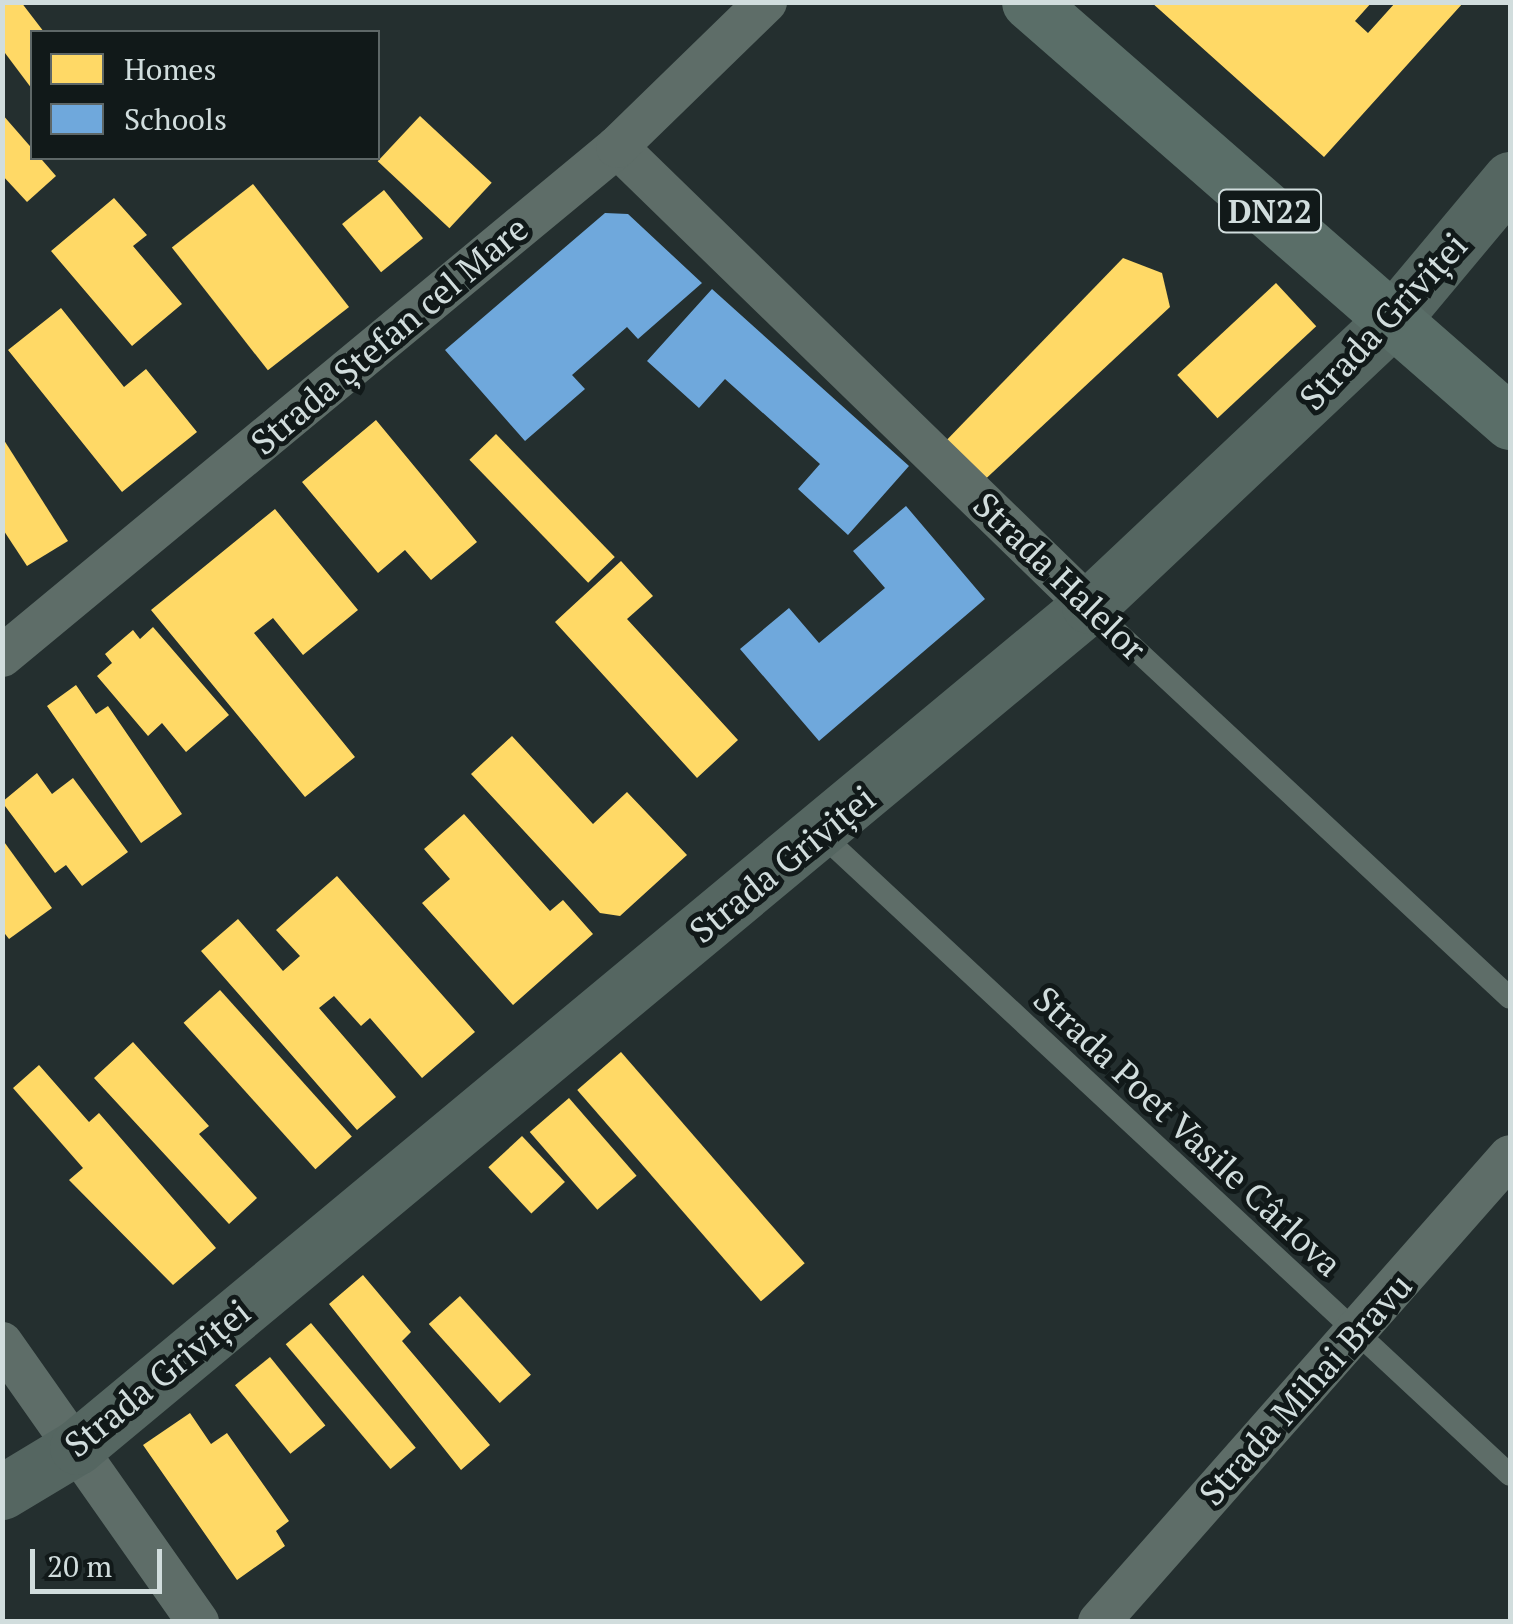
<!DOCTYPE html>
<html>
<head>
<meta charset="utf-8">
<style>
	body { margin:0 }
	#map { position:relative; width:1513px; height:1624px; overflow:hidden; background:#242f2f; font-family:"PT Serif",serif }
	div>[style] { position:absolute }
	.homes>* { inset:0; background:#ffd966; transform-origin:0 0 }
	.schools>* { inset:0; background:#6fa8dc }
	.lane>* { height:22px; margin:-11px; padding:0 11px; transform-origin:11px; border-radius:11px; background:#5e6d68 }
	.street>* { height:42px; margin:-21px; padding:0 21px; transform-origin:21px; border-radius:21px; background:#5e6d68 }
	.secondary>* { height:55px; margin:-27.5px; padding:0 27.5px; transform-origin:27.5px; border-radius:27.5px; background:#556661 }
	.primary>* { height:55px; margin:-27.5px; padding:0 27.5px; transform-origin:27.5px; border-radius:27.5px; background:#5a6e68 }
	span { translate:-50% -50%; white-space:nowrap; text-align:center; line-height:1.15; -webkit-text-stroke:10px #111919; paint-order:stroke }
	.shield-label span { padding:2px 8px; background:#111919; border:2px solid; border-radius:8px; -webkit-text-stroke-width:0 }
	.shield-label { font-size:32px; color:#d1dddd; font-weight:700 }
	.street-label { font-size:35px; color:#d1dddd }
	.frame { position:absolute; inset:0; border:5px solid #d1dddd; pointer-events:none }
	.legend { position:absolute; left:30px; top:30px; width:350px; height:130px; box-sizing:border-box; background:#111919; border:2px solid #5e6767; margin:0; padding:12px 18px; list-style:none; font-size:30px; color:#d1dddd }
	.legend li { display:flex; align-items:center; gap:20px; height:50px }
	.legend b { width:50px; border:2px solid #5e6767 }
	.scale { position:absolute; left:30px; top:1549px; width:132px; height:45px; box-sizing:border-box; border:5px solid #d1dddd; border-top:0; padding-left:12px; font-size:30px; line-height:35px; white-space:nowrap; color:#d1dddd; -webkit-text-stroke:8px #111919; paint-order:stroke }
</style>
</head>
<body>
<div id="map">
	<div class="homes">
		<i style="clip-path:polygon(2px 2px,21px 2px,44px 32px,32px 32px,32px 89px,2px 49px)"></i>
		<i style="clip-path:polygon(1151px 2px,1372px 2px,1355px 21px,1368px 33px,1395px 3px,1463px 3px,1324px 157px)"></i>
		<i style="clip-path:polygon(2px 114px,56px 176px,27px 202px,2px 175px)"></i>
		<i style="left:420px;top:116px;width:98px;height:62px;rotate:43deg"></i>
		<i style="left:253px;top:184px;width:156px;height:103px;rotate:52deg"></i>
		<i style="left:384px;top:190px;width:62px;height:54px;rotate:51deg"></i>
		<i style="clip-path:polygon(114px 198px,147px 235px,133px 246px,182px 304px,132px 346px,51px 251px)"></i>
		<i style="clip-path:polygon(1123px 258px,1162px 273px,1170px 307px,978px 486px,938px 449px)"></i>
		<i style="left:1276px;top:283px;width:59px;height:135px;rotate:47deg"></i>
		<i style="clip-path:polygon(61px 308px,124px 387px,146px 369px,197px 432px,122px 492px,8px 350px)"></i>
		<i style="clip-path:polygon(376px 420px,477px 542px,431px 580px,405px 550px,378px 573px,302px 482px)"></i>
		<i style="left:496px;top:434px;width:171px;height:37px;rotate:46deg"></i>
		<i style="clip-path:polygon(2px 437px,68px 541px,27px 566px,2px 528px)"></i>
		<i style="clip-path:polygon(275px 509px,358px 610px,303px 655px,273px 618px,254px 633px,355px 757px,305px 797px,151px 610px)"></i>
		<i style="clip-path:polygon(621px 561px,653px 596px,627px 619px,738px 740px,697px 778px,555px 622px)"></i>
		<i style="clip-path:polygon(153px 627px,229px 715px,186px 752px,162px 723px,148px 736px,97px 676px,112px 663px,105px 654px,133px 630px,140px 639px)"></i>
		<i style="clip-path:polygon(76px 685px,96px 714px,108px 706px,182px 814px,141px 843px,47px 706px)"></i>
		<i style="clip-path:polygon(512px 736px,593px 824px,627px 792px,687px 855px,620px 916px,600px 913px,471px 774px)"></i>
		<i style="clip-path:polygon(37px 773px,52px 794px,73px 778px,128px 852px,82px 886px,66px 865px,55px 873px,2px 802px)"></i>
		<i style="clip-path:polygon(464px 814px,550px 911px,563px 900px,593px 934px,513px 1005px,422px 903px,450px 879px,424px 849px)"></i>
		<i style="clip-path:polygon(2px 839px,52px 908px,9px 939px,2px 930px)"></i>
		<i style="clip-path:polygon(337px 876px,475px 1032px,422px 1078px,370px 1018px,361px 1026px,334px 996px,319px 1008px,396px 1097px,357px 1130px,201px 951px,238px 919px,283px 971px,300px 956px,276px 930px)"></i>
		<i style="left:220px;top:990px;width:197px;height:49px;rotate:48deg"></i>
		<i style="clip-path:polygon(133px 1042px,209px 1126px,199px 1134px,257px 1198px,229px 1224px,94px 1078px)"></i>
		<i style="left:621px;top:1052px;width:280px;height:58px;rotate:49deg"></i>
		<i style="clip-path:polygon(39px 1065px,89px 1122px,99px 1113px,216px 1248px,173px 1285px,69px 1180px,83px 1168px,13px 1088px)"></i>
		<i style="left:569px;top:1098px;width:103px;height:52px;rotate:49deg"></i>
		<i style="left:522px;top:1136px;width:63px;height:46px;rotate:47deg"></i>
		<i style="clip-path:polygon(363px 1275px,411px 1332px,402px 1341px,490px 1445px,461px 1470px,329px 1304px)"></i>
		<i style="left:460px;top:1296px;width:106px;height:42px;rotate:48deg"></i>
		<i style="left:311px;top:1323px;width:163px;height:33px;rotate:50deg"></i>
		<i style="left:270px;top:1357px;width:88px;height:45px;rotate:51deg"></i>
		<i style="clip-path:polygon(190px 1413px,211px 1444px,227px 1433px,289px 1521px,276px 1531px,285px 1546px,237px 1580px,143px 1445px)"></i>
	</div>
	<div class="schools">
		<i style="clip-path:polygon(605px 213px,628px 214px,702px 283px,638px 339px,627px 327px,572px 375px,585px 389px,525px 441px,445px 350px)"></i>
		<i style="clip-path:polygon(712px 289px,909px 466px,848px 535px,798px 489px,820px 464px,725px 379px,699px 408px,647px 361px)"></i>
		<i style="clip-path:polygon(906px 506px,985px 599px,819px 741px,740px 649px,789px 608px,819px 643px,885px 588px,853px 551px)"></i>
	</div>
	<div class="lane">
		<i style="left:1089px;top:606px;width:575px;rotate:42.96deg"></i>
		<i style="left:821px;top:834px;width:941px;rotate:42.93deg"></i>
	</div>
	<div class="street">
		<i style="left:617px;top:147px;width:658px;rotate:44.2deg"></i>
		<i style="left:2px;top:656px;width:798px;rotate:-39.61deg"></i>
		<i style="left:617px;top:147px;width:208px;rotate:-44.2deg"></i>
		<i style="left:2px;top:1343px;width:341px;rotate:54.9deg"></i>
		<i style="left:1099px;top:1622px;width:621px;rotate:-48.59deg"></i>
	</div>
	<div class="secondary">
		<i style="left:2px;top:1492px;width:87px;rotate:-31deg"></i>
		<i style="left:77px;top:1447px;width:1316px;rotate:-39.73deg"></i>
		<i style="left:1089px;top:606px;width:417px;rotate:-43.3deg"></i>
		<i style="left:1392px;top:320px;width:184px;rotate:-50.1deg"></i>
	</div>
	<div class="primary">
		<i style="left:1029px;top:2px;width:639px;rotate:41.13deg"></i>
	</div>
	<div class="shield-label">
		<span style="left:1270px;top:211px">DN22</span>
	</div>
	<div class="street-label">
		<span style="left:1383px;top:321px;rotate:-47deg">Strada Griviței</span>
		<span style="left:389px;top:335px;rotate:-40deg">Strada Ștefan cel Mare</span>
		<span style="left:1060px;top:576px;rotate:44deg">Strada Halelor</span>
		<span style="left:782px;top:864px;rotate:-39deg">Strada Griviței</span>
		<span style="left:1188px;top:1131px;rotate:43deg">Strada Poet Vasile Cârlova</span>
		<span style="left:157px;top:1378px;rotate:-39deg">Strada Griviței</span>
		<span style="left:1305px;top:1389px;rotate:-48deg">Strada Mihai Bravu</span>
	</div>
	<div class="frame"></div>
	<ul class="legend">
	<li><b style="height:28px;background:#ffd966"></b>Homes</li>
	<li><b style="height:28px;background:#6fa8dc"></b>Schools</li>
	</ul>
	<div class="scale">20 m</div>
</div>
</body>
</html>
